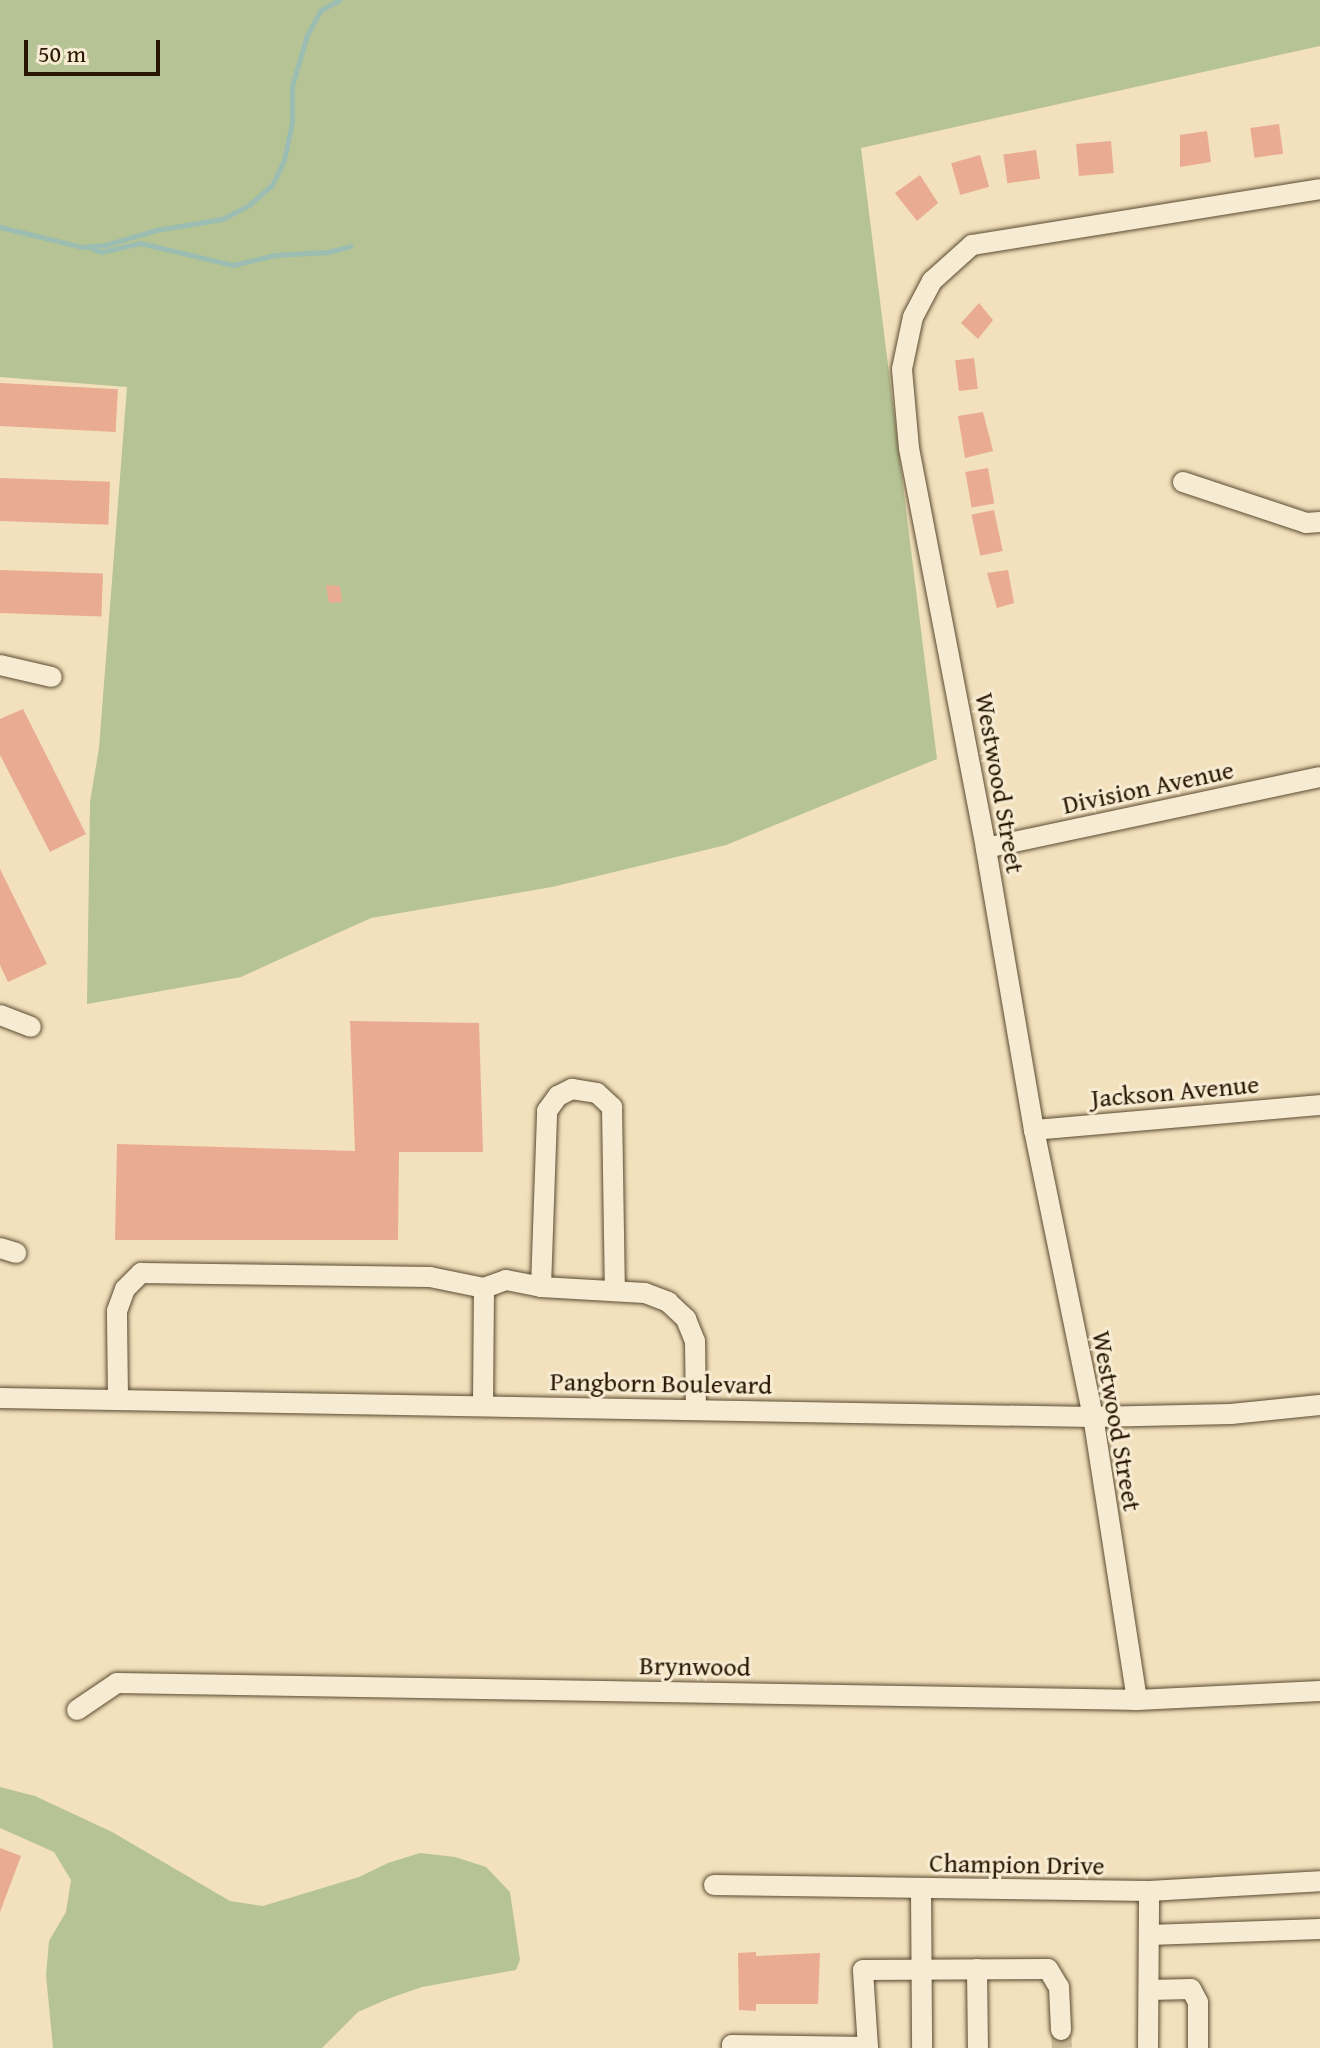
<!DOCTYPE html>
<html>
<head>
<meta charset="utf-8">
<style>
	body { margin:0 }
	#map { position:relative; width:1320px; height:2048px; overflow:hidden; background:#f2e1bc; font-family:"Gentium Book Plus",serif }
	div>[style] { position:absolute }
	.green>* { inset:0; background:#b6c394 }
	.stream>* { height:5px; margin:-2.5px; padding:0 2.5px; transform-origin:2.5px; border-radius:2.5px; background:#9bbdb2 }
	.building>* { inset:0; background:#e9ab92; transform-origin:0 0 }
	.minor-tunnel>* { height:20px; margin-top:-10px; transform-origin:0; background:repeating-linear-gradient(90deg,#cab997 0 20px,transparent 0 30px) }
	.roads { filter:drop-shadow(0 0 2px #5b4a31) drop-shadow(0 0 2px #5b4a31) }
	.minor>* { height:20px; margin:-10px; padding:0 10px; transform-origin:10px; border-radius:10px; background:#f7ecd3 }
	span { translate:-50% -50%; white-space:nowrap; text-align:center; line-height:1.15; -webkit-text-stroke:6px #f7ecd3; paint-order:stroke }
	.street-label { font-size:26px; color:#291703 }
	.scale { position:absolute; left:24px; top:40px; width:136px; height:36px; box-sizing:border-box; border:4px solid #291703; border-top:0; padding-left:10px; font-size:24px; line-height:28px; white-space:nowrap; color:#291703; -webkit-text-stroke:6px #f7ecd3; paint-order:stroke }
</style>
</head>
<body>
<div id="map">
	<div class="green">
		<i style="clip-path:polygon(0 0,1320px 0,1320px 46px,861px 148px,937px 759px,726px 845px,552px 887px,371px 918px,241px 977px,87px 1004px,90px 802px,99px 748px,127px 387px,0 377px)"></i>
		<i style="clip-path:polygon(0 1787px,35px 1796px,112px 1832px,230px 1901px,263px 1906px,359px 1877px,388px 1863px,420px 1853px,455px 1857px,486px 1867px,510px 1892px,520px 1960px,516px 1970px,422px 1987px,390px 1998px,358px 2012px,322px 2048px,53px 2048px,46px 1975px,49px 1941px,66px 1912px,71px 1880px,54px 1852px,0 1828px)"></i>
	</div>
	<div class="stream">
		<i style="left:0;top:227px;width:84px;rotate:13.7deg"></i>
		<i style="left:82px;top:247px;width:23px;rotate:-5deg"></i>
		<i style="left:105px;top:245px;width:53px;rotate:-16.4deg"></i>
		<i style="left:156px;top:230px;width:67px;rotate:-9.5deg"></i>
		<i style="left:222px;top:219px;width:30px;rotate:-27deg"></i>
		<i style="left:249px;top:205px;width:30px;rotate:-41deg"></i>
		<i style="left:272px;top:185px;width:28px;rotate:-64deg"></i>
		<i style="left:284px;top:160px;width:38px;rotate:-78deg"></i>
		<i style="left:292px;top:123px;width:37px;rotate:-90deg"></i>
		<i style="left:292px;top:86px;width:53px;rotate:-73.6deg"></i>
		<i style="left:307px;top:35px;width:29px;rotate:-61deg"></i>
		<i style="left:321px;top:10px;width:21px;rotate:-29deg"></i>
		<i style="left:91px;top:248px;width:11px;rotate:22deg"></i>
		<i style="left:101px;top:252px;width:40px;rotate:-13deg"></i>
		<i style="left:140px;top:243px;width:96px;rotate:13.3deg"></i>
		<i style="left:233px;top:265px;width:43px;rotate:-13.4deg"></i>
		<i style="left:275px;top:255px;width:53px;rotate:-3.2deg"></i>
		<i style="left:328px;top:252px;width:23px;rotate:-15deg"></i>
	</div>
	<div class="building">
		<i style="left:1279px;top:124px;width:30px;height:29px;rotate:82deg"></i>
		<i style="clip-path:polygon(1207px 131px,1211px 162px,1180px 167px,1180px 135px)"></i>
		<i style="left:1111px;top:141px;width:32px;height:35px;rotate:85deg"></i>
		<i style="left:1036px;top:150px;width:29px;height:33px;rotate:82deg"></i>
		<i style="left:980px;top:155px;width:33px;height:30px;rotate:74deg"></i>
		<i style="clip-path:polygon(920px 175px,938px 203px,917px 221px,895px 193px)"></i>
		<i style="clip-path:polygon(979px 303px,993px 320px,978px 339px,961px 323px)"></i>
		<i style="left:974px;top:358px;width:31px;height:19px;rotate:83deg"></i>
		<i style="left:0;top:383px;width:118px;height:43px;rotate:3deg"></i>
		<i style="clip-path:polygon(983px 412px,993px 451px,965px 458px,958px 416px)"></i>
		<i style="left:988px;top:468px;width:36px;height:23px;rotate:80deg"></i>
		<i style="left:0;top:478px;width:110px;height:43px;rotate:2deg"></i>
		<i style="left:994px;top:510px;width:42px;height:23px;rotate:78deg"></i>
		<i style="left:0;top:570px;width:103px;height:43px;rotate:2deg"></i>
		<i style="clip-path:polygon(1008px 570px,1014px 603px,997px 608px,987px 573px)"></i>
		<i style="clip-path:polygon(326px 585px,340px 586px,342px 602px,329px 603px)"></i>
		<i style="clip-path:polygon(23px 709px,86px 834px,50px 852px,0 755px,0 719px)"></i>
		<i style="clip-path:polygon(0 869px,47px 964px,8px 982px,0 965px)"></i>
		<i style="clip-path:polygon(350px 1021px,479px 1023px,483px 1152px,399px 1152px,398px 1240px,115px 1240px,117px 1144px,355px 1151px)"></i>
		<i style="clip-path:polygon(0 1848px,21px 1856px,0 1912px)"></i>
		<i style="clip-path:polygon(756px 1952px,756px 1956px,820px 1953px,818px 2004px,756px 2004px,756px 2011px,739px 2010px,738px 1953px)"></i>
	</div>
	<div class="minor-tunnel">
		<i style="left:1061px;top:2030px;width:18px;rotate:87deg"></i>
	</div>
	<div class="roads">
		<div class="minor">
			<i style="left:1183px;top:482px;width:130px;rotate:18.4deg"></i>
			<i style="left:1306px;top:523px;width:14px;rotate:-4deg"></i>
			<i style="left:0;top:665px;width:53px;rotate:13deg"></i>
			<i style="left:986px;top:848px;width:341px;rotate:-12deg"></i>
			<i style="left:0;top:1015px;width:33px;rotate:21deg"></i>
			<i style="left:1034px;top:1130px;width:287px;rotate:-5deg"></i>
			<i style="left:0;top:1248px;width:17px;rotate:17deg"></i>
			<i style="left:541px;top:1287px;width:176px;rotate:-88deg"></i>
			<i style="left:547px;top:1111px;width:19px;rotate:-54deg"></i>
			<i style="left:558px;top:1096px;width:16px;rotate:-27deg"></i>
			<i style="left:572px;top:1089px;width:25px;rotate:9deg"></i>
			<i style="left:597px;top:1093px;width:21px;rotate:43deg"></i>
			<i style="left:612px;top:1107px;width:184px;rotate:89.1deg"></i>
			<i style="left:484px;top:1288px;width:23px;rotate:-20deg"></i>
			<i style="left:506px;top:1280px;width:36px;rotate:11deg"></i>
			<i style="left:541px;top:1287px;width:104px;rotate:3.3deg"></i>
			<i style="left:645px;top:1293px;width:25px;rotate:21deg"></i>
			<i style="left:668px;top:1302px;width:25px;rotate:43deg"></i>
			<i style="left:686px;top:1319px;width:24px;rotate:68deg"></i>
			<i style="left:695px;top:1341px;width:68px;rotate:89.2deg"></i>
			<i style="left:0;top:1398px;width:1093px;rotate:1deg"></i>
			<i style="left:1093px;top:1417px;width:138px;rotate:-1.2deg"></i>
			<i style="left:1231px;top:1414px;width:89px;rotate:-5.8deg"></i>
			<i style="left:118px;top:1398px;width:87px;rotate:-90.7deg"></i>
			<i style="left:117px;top:1311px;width:23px;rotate:-70deg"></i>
			<i style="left:125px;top:1289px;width:23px;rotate:-45deg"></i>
			<i style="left:141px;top:1273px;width:289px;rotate:0.8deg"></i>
			<i style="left:430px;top:1277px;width:55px;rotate:11.5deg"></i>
			<i style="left:484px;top:1288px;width:117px;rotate:90.5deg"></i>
			<i style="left:1137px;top:1700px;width:286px;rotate:-98.8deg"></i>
			<i style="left:1093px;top:1417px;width:293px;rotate:-101.6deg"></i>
			<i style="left:1034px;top:1130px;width:286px;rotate:-99.7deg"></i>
			<i style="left:986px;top:848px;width:407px;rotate:-100.9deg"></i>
			<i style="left:909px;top:448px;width:79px;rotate:-95.1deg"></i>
			<i style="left:902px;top:369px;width:53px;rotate:-78.1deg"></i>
			<i style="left:913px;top:317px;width:41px;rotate:-62.2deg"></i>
			<i style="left:932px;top:281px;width:54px;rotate:-42deg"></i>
			<i style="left:972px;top:245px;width:352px;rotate:-9.1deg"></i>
			<i style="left:77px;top:1710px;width:48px;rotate:-34deg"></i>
			<i style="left:117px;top:1683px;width:1020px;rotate:0.95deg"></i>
			<i style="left:1137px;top:1700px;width:183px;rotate:-2.8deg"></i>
			<i style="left:714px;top:1885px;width:435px;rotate:0.8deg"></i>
			<i style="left:1149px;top:1891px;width:171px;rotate:-3.3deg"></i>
			<i style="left:921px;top:1888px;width:160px;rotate:89.6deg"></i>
			<i style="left:1149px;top:1935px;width:171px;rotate:-2deg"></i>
			<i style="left:977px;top:1969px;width:79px;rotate:89.3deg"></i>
			<i style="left:1149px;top:1990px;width:42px;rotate:-1.4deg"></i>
			<i style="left:1191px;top:1989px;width:15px;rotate:62deg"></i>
			<i style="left:1198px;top:2002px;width:46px;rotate:90deg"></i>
			<i style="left:732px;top:2048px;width:3px;rotate:-90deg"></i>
			<i style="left:732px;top:2045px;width:136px;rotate:0.8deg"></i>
			<i style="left:868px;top:2048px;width:78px;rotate:-93.7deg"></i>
			<i style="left:863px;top:1970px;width:185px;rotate:-0.3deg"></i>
			<i style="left:1048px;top:1969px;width:21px;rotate:59deg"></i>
			<i style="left:1059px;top:1987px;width:43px;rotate:87.3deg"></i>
			<i style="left:1148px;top:2048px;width:157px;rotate:-89.6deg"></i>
		</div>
	</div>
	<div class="street-label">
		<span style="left:1000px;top:783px;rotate:80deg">Westwood Street</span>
		<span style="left:1148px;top:787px;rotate:-12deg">Division Avenue</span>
		<span style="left:1175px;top:1091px;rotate:-5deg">Jackson Avenue</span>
		<span style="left:661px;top:1383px;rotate:1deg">Pangborn Boulevard</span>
		<span style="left:1117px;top:1421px;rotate:80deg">Westwood Street</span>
		<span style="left:695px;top:1666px;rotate:1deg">Brynwood</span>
		<span style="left:1017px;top:1864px;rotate:1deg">Champion Drive</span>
	</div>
	<div class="scale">50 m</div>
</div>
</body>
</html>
